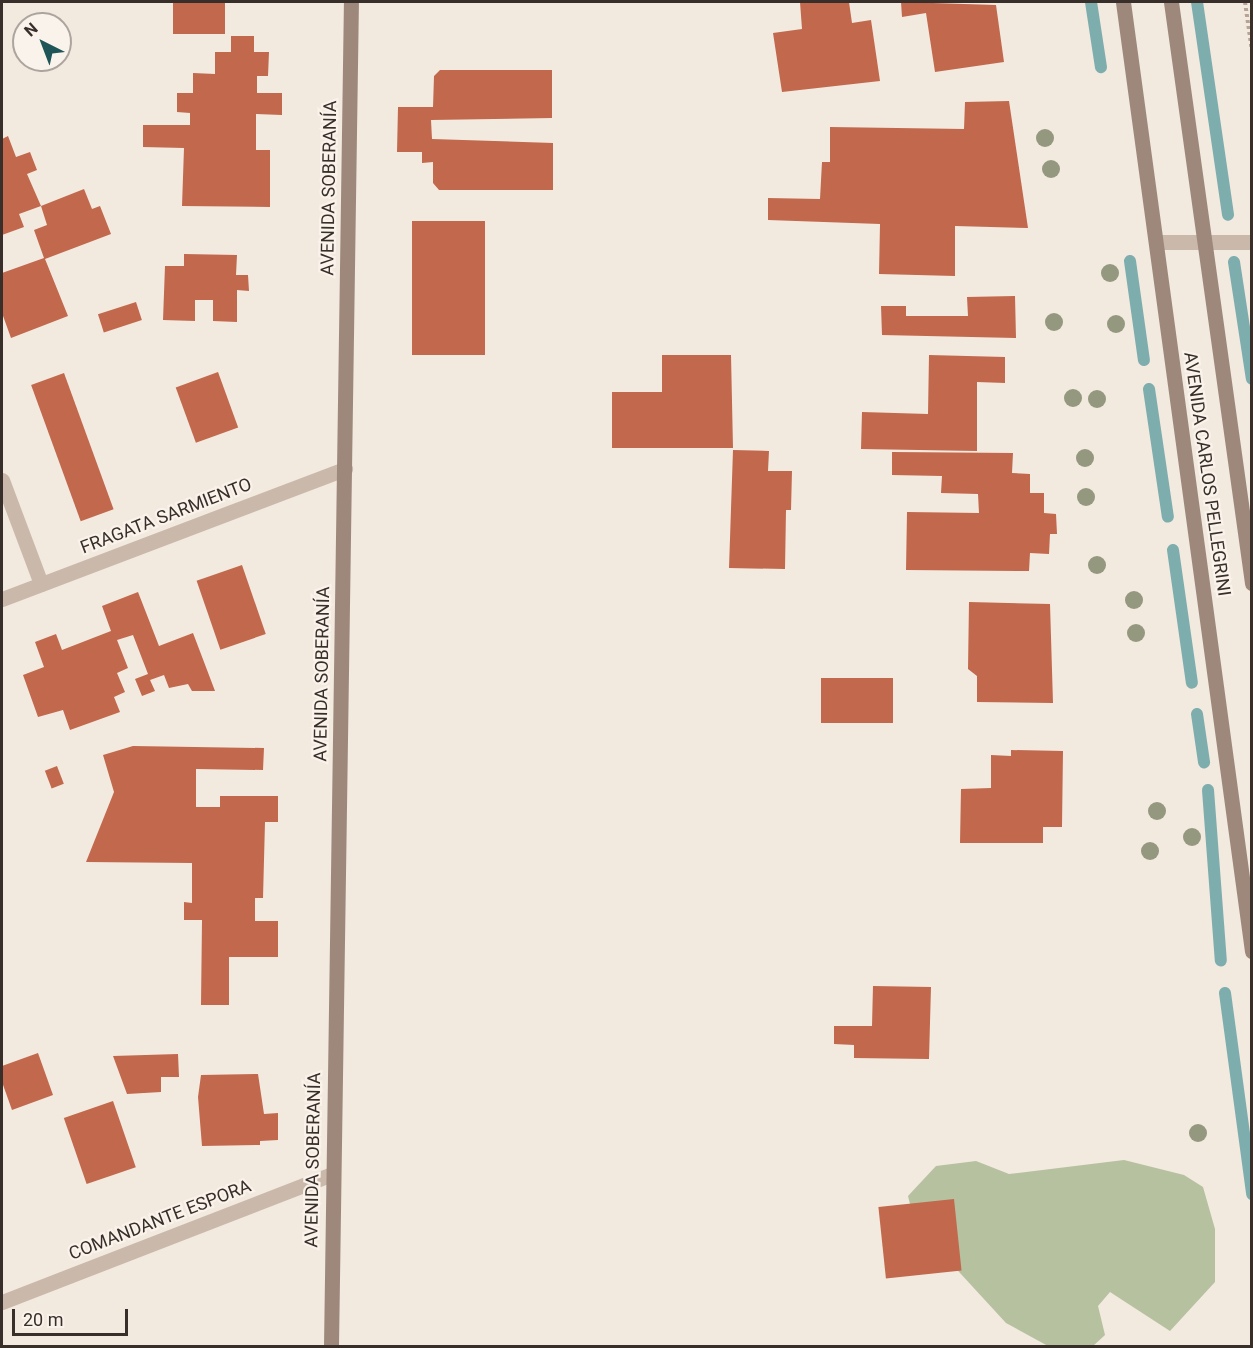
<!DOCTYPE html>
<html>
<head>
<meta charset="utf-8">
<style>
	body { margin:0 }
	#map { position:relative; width:1253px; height:1348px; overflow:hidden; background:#f2e9df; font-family:Roboto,sans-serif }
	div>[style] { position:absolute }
	.green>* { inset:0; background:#b6c19f }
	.stream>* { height:12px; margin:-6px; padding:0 6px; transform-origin:6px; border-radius:6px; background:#7eadae }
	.building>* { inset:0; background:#c2684d; transform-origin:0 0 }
	.path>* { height:4px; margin-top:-2px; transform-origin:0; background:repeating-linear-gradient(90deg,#b6a395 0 3px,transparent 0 6px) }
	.street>* { height:15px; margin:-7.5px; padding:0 7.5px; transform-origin:7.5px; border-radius:7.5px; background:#cab9ab }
	.secondary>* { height:15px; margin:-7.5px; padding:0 7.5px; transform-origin:7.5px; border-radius:7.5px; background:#9e887c }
	.trees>* { width:18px; height:18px; margin:-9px; border-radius:50%; background:#94987e }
	span { translate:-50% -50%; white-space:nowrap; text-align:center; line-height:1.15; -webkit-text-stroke:4.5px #faf3eb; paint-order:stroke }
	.street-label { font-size:18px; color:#382e2a }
	.frame { position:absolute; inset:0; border:3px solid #382e2a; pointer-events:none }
	.north { position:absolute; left:12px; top:12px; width:60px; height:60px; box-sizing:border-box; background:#faf3eb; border:2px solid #aca49e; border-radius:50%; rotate:318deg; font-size:16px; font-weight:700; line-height:24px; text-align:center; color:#382e2a }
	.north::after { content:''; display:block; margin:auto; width:21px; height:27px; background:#205558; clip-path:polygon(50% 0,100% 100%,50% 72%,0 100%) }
	.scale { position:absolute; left:12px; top:1309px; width:116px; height:27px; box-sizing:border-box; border:3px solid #382e2a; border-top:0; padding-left:8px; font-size:18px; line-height:21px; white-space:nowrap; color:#382e2a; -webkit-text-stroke:4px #faf3eb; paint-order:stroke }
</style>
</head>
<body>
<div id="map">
	<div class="green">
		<i style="clip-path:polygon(1124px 1160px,1184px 1175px,1203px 1187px,1215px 1229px,1215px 1282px,1170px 1331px,1110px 1292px,1098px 1306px,1105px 1335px,1093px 1346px,1048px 1346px,1006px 1323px,915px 1224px,908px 1196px,936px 1166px,976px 1161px,1009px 1174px)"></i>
	</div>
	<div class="stream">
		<i style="left:1091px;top:2px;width:66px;rotate:81.3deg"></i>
		<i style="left:1197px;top:2px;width:215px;rotate:81.7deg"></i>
		<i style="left:1130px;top:261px;width:100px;rotate:82deg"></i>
		<i style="left:1234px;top:262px;width:118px;rotate:81.3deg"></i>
		<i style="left:1149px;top:389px;width:129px;rotate:81.6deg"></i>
		<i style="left:1173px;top:550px;width:134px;rotate:81.9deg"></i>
		<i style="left:1197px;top:714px;width:49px;rotate:81.7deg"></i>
		<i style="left:1208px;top:790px;width:171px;rotate:85.7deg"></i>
		<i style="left:1225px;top:993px;width:203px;rotate:82.3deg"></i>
	</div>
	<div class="building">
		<i style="left:173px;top:2px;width:52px;height:32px"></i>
		<i style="clip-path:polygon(800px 2px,849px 2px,852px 23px,871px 20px,880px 81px,782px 92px,773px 33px,802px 29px)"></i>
		<i style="clip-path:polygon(901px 2px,996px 5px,1004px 62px,935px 72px,926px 13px,902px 17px)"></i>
		<i style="clip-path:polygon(231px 36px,254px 36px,254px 52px,269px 52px,268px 76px,257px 76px,257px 93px,282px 93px,282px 115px,256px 114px,256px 150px,270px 150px,270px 207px,182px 206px,184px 148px,143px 147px,143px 125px,190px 125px,190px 113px,177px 112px,177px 93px,193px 93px,193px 73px,215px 74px,215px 52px,231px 52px)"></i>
		<i style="clip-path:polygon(440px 70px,552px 70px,552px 118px,431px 120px,432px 139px,553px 143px,553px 190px,439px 190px,433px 183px,433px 162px,422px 163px,422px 152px,397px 152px,398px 107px,433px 107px,434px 76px)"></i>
		<i style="clip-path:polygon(1009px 101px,1028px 228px,955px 226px,955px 276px,879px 274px,880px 224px,768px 220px,768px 198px,820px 199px,822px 162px,830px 162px,830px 127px,964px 129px,965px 102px)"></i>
		<i style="clip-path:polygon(8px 136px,16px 157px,30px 152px,37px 170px,27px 174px,41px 206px,84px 189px,92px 209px,100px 206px,111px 234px,45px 259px,68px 316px,11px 338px,2px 313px,2px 273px,44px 258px,34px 230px,47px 225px,41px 206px,19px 214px,24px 227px,2px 235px,2px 139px)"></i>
		<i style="left:412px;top:221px;width:73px;height:134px"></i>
		<i style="clip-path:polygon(184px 254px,237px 255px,236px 275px,248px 275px,249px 291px,237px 290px,237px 322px,213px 321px,213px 300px,195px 300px,195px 321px,163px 320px,165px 266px,184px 266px)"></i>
		<i style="clip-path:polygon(1015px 296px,1016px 338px,882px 335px,881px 306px,906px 306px,906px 316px,968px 316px,967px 297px)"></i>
		<i style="left:136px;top:302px;width:19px;height:40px;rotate:72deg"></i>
		<i style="clip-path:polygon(662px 355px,731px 355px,733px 448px,612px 448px,612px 392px,662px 392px)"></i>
		<i style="clip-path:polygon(929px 355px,1005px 357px,1005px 383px,977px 382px,977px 451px,861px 449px,862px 412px,928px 414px)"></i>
		<i style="left:218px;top:372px;width:59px;height:45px;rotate:70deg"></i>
		<i style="left:64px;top:373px;width:145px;height:35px;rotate:70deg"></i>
		<i style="clip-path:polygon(733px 450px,769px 451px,768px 471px,792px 471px,791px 510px,786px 510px,785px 569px,729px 568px)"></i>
		<i style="clip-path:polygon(892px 452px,1013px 453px,1012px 473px,1030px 474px,1030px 493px,1044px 493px,1044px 513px,1056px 514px,1057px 534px,1050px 534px,1049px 554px,1030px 553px,1029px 571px,906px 570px,907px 512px,979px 513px,978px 494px,941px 493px,942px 476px,892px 475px)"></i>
		<i style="left:242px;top:565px;width:73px;height:48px;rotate:71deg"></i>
		<i style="clip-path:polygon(138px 592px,159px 646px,193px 633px,215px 691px,192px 691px,188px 684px,169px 688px,164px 675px,150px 680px,155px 691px,142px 696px,135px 679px,148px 674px,133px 635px,117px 640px,128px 668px,117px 673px,125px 692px,114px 697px,120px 712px,70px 730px,63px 710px,38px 717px,23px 675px,44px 667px,35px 642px,56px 634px,62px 650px,111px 631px,102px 606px)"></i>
		<i style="clip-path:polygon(969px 602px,1050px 604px,1053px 703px,977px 702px,977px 676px,968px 669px)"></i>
		<i style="left:821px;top:678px;width:72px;height:45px"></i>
		<i style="clip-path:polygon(133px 746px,264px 748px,263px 770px,196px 769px,196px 807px,220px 807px,220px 796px,278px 796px,278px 822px,265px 822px,263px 898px,255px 898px,255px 921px,278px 921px,278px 957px,229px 957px,229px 1005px,201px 1005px,202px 920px,184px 920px,184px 902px,192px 903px,192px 863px,86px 862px,114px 792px,103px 755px)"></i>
		<i style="clip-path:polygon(1011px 750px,1063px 751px,1062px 827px,1043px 827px,1043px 843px,960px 843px,961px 789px,991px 788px,991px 755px,1011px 756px)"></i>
		<i style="left:57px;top:766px;width:19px;height:13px;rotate:69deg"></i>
		<i style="clip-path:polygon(873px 986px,931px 987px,929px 1059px,854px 1058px,854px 1045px,834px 1044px,834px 1026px,872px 1026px)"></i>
		<i style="clip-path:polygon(38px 1053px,53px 1095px,12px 1110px,2px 1082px,2px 1066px)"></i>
		<i style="clip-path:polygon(178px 1054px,179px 1077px,161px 1077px,161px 1092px,127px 1094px,113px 1056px)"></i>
		<i style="clip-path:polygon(258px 1074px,264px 1114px,278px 1113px,278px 1140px,260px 1141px,260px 1145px,202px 1146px,198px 1097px,201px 1075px)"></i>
		<i style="left:113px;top:1101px;width:70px;height:52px;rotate:71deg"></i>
		<i style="left:954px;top:1199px;width:72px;height:76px;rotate:84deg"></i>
	</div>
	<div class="path">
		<i style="left:1245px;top:2px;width:49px;rotate:81.9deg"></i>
	</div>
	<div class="street">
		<i style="left:1157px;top:242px;width:95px"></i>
		<i style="left:2px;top:480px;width:111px;rotate:69.4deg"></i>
		<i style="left:2px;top:599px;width:367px;rotate:-20.8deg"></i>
		<i style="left:2px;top:1302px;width:354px;rotate:-21.2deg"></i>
	</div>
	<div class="secondary">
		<i style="left:1123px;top:2px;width:958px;rotate:82.26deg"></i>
		<i style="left:1171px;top:2px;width:587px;rotate:82.06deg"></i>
		<i style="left:331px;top:1346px;width:1344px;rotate:-89.15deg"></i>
	</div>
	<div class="trees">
		<i style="left:1045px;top:138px"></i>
		<i style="left:1051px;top:169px"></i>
		<i style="left:1110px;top:273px"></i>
		<i style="left:1054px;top:322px"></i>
		<i style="left:1116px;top:324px"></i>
		<i style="left:1073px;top:398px"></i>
		<i style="left:1097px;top:399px"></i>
		<i style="left:1085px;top:458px"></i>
		<i style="left:1086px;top:497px"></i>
		<i style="left:1097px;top:565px"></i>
		<i style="left:1134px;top:600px"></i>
		<i style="left:1136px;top:633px"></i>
		<i style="left:1157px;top:811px"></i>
		<i style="left:1192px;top:837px"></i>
		<i style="left:1150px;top:851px"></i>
		<i style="left:1198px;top:1133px"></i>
	</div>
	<div class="street-label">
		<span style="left:329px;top:188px;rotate:-89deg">AVENIDA SOBERANÍA</span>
		<span style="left:1207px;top:474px;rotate:82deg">AVENIDA CARLOS PELLEGRINI</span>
		<span style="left:166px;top:516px;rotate:-21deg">FRAGATA SARMIENTO</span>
		<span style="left:322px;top:674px;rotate:-89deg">AVENIDA SOBERANÍA</span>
		<span style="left:313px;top:1160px;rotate:-89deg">AVENIDA SOBERANÍA</span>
		<span style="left:160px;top:1220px;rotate:-21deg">COMANDANTE ESPORA</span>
	</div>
	<div class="frame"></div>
	<div class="north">N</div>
	<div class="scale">20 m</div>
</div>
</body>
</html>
